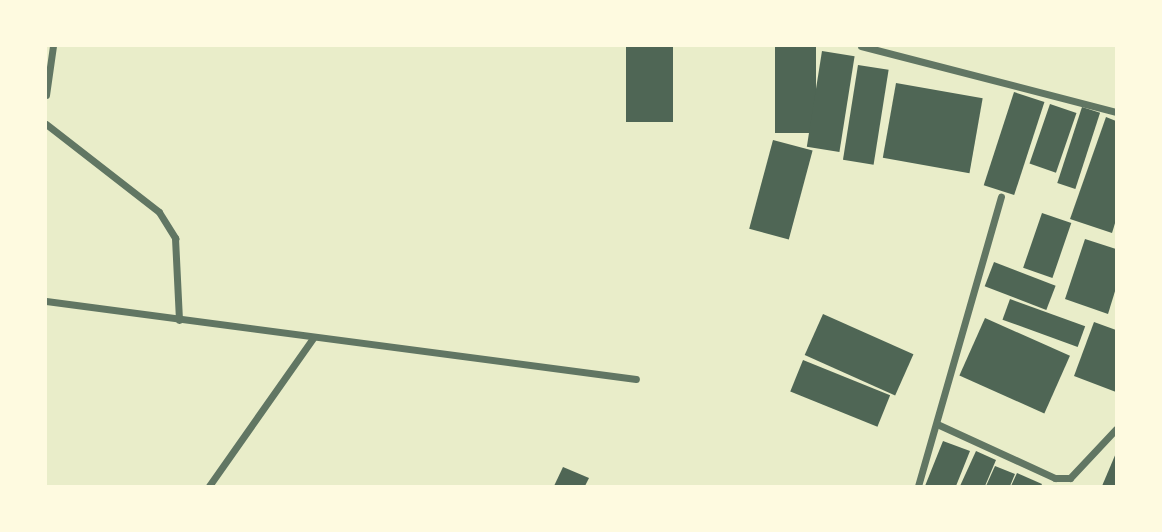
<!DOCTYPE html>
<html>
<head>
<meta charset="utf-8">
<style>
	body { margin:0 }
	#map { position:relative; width:1162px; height:532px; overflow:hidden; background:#e9edc9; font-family:"Exo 2",sans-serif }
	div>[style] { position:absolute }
	.building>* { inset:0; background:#4f6655; transform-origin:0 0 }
	.minor>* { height:7px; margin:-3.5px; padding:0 3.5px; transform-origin:3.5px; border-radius:3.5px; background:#617663 }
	span { translate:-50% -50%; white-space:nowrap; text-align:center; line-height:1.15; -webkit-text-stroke:7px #fefae0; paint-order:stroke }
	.frame { position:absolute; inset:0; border:47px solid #fefae0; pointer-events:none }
</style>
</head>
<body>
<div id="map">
	<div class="building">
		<i style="left:626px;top:46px;width:47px;height:76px"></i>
		<i style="left:775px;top:46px;width:41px;height:87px"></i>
		<i style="left:822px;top:51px;width:33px;height:97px;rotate:9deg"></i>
		<i style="left:858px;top:65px;width:31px;height:96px;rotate:9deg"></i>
		<i style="left:896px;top:83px;width:88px;height:76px;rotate:10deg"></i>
		<i style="left:1014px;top:92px;width:32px;height:98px;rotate:18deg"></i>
		<i style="left:1050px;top:104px;width:28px;height:63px;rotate:19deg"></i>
		<i style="left:1082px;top:107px;width:19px;height:80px;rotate:18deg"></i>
		<i style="clip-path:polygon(1106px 117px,1116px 121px,1116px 220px,1112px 233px,1070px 219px)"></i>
		<i style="left:773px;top:140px;width:41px;height:92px;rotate:15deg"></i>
		<i style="left:1042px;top:213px;width:31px;height:58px;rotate:19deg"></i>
		<i style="clip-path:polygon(1085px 239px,1116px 249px,1116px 288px,1108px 314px,1065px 299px)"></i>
		<i style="left:994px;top:262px;width:66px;height:26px;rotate:21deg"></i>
		<i style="left:1010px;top:299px;width:80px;height:22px;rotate:20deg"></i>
		<i style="left:823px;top:314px;width:99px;height:45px;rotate:24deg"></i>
		<i style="left:985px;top:318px;width:93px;height:63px;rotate:24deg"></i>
		<i style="clip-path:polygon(1094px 322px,1116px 330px,1116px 392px,1074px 376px)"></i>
		<i style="left:803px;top:360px;width:94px;height:34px;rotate:22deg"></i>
		<i style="clip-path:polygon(943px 441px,970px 451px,956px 486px,925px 486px)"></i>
		<i style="clip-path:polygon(976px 451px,996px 460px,985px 486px,960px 486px)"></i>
		<i style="clip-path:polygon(1116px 453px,1116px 486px,1102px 486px)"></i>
		<i style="clip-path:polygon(995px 466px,1015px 474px,1010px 486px,986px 486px)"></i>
		<i style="clip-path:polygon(563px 467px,589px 478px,585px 486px,554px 486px)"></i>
		<i style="clip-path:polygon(1017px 473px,1042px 484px,1041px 486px,1011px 486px)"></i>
	</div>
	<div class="minor">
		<i style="left:861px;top:46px;width:263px;rotate:14.5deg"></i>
		<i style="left:46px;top:95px;width:49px;rotate:-81.9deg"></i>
		<i style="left:46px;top:124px;width:143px;rotate:37.9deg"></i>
		<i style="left:159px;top:212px;width:31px;rotate:58deg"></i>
		<i style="left:175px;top:238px;width:82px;rotate:87.2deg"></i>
		<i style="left:46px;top:301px;width:595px;rotate:7.53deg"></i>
		<i style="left:937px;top:424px;width:130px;rotate:24.6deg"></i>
		<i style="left:1055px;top:478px;width:15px"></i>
		<i style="left:1070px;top:478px;width:67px;rotate:-46.8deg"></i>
		<i style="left:209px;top:486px;width:181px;rotate:-54.9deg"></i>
		<i style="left:918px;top:486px;width:301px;rotate:-74deg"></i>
	</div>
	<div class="frame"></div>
</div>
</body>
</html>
